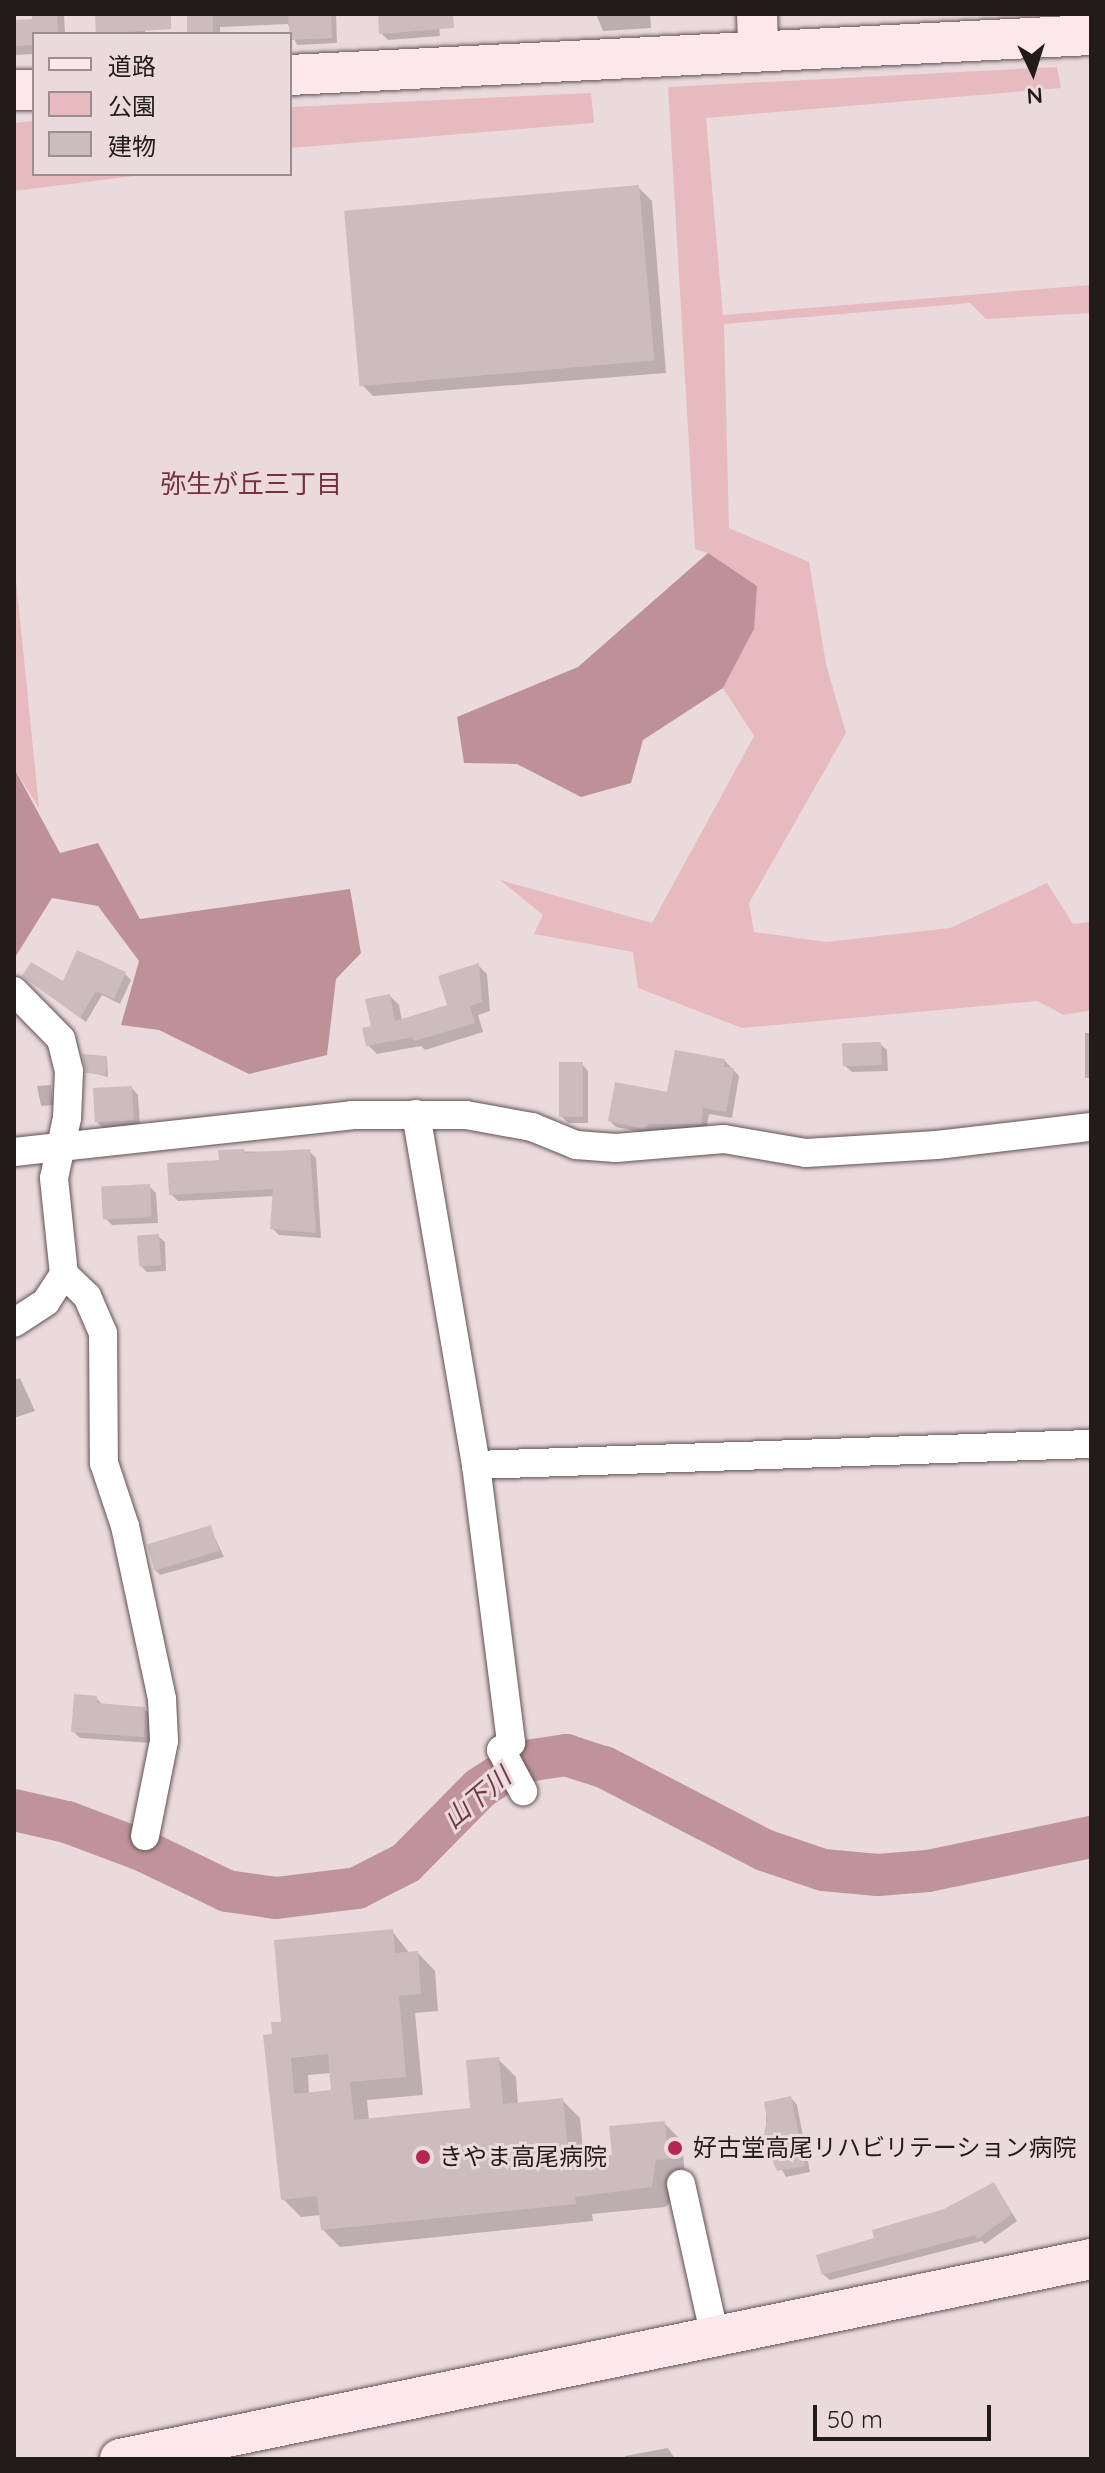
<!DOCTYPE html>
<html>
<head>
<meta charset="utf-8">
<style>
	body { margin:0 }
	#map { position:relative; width:1105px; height:2473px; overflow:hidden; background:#ebdadc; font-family:Quicksand,"Noto Sans JP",sans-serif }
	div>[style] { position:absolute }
	.green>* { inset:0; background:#e7bac0 }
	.forest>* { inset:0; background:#be9198 }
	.shadow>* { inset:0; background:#0003; transform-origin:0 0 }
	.river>* { height:42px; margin:-21px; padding:0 21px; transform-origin:21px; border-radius:21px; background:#bf9399 }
	.building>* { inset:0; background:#cdbcbf; transform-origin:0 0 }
	.roads { filter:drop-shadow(0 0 2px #605254) drop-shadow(0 0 2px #605254) }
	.street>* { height:28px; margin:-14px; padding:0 14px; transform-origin:14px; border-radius:14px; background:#fff }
	.secondary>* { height:40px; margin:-20px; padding:0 20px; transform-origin:20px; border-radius:20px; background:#fce8eb }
	.dots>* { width:22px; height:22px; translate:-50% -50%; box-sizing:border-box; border:4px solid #ebdadc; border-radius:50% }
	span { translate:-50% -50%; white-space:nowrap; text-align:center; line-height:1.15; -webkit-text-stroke:6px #ebdadc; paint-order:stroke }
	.poi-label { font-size:24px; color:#211b1c }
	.left { translate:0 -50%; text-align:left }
	.neighbourhood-label { font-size:26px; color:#763040 }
	.water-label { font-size:26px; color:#743845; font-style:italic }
	.frame { position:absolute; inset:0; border:16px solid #211b1c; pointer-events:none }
	.legend { position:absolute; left:32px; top:32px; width:260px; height:144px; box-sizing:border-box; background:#ebdadc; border:2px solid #9a8e8f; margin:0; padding:10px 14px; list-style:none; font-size:24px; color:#211b1c }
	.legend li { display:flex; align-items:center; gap:16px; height:40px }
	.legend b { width:40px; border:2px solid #9a8e8f }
	.north { position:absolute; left:993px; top:32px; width:80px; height:80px; -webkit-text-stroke:6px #ebdadc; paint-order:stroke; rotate:176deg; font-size:22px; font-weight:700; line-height:32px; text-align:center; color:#211b1c }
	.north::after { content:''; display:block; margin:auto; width:28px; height:36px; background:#211b1c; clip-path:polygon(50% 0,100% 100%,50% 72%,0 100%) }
	.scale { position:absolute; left:813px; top:2405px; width:178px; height:36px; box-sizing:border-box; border:4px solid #211b1c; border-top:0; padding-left:10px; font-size:24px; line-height:28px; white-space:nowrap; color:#211b1c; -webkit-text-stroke:6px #ebdadc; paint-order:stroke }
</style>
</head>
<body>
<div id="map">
	<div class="green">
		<i style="clip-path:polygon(1057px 67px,1061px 88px,706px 118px,723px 315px,1091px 285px,1091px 313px,986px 319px,970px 303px,724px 324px,729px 528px,809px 562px,826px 664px,846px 733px,749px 903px,754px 932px,826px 942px,950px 928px,1047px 883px,1073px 924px,1091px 922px,1091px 1010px,1064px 1015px,1037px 1001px,742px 1028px,638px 988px,633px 952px,534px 934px,543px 915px,500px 880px,652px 923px,754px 736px,723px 688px,754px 629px,708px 553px,695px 549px,668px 87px)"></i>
		<i style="clip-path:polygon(591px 93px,594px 123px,290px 148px,290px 107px)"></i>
		<i style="clip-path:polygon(34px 121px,34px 174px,150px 174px,14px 191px,14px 123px)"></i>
		<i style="clip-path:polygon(14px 560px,39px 808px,14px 768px)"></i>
	</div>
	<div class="forest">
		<i style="clip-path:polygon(708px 553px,757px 586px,754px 629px,723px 688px,643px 740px,631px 783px,581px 797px,517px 764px,464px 763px,457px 717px,578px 667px)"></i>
		<i style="clip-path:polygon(14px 768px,60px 853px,98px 843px,140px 919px,350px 889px,361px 953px,336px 979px,327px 1055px,249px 1074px,159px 1030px,121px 1025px,139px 961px,98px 906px,52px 898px,14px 959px)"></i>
	</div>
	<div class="shadow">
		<i style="clip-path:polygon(33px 14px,64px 14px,65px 34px,34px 34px,34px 54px,14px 55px,14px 22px,34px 21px)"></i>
		<i style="left:97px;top:14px;width:48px;height:20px"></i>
		<i style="clip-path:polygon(188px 14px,336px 14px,337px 43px,297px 45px,288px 24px,220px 27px,220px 34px,187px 34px)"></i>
		<i style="clip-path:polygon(380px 14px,438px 14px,440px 36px,388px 40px,381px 33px)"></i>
		<i style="clip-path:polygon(596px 14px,650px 14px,651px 28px,603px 31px)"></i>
		<i style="clip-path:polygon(638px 187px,652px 201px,666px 373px,373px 396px,359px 382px)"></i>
		<i style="clip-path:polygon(478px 965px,487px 974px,490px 1011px,478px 1015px,483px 1032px,425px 1050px,421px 1046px,377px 1054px,368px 1045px,390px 996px,399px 1005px,402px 1021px,450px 1007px)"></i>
		<i style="clip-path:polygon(125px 974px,131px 980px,120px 1004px,102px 995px,86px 1022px,24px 976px,64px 983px)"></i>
		<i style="left:1085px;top:1033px;width:6px;height:45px"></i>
		<i style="clip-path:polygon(880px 1044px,887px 1050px,888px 1071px,852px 1072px,845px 1066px)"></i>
		<i style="clip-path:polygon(107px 1058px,108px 1077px,88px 1072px)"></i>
		<i style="clip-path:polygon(724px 1060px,739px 1076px,732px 1118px,709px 1114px,706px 1130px,651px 1134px,616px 1127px,610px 1121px,668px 1095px)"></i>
		<i style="clip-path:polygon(582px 1064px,588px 1071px,588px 1123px,568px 1123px,561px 1116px)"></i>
		<i style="clip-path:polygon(51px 1085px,53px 1105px,41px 1106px,37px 1086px)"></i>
		<i style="clip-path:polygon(132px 1088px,138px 1095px,140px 1126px,104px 1129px,97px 1122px)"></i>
		<i style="clip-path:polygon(309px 1151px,316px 1158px,321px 1238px,279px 1235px,272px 1228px,275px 1196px,178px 1201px,171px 1194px,221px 1162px,221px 1152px)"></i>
		<i style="clip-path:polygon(149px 1186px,156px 1193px,158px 1223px,112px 1225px,105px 1218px)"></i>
		<i style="clip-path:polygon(158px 1236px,165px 1242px,166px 1271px,147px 1272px,140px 1265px)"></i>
		<i style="clip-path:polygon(20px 1378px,35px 1411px,14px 1418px,14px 1380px)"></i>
		<i style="clip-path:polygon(210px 1527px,224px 1557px,160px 1575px,153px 1568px)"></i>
		<i style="clip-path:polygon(96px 1698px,104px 1706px,144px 1709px,151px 1715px,150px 1743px,80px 1738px,73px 1731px)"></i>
		<i style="clip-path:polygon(evenodd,392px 1931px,410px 1954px,418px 1953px,435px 1971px,438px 2011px,415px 2013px,423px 2095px,367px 2100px,369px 2120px,472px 2110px,498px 2059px,516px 2077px,518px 2105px,562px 2100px,580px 2118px,584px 2160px,614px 2157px,664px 2123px,682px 2141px,685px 2176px,672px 2201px,665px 2207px,592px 2214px,593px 2221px,340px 2247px,322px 2229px,321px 2215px,301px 2217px,283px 2199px,274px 2036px,392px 1931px,332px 2073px,334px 2091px,309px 2094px,308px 2075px,332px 2073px)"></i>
		<i style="clip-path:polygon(791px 2098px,797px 2105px,810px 2172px,786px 2177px,766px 2142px,766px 2103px)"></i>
		<i style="clip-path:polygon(994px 2184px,1017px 2221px,985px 2244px,982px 2241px,830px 2280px,823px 2274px)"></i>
		<i style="clip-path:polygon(668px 2448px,675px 2459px,625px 2459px,625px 2456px)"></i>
	</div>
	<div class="river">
		<i style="left:14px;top:1810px;width:54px;rotate:12.8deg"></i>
		<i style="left:67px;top:1822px;width:82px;rotate:20.6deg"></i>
		<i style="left:144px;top:1851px;width:92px;rotate:25.7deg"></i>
		<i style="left:227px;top:1891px;width:49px;rotate:8.1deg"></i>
		<i style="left:276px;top:1898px;width:82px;rotate:-7deg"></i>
		<i style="left:357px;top:1888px;width:55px;rotate:-27deg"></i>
		<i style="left:406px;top:1863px;width:105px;rotate:-45.4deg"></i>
		<i style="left:480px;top:1788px;width:48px;rotate:-33deg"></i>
		<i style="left:520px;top:1762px;width:47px;rotate:-8.7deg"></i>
		<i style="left:566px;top:1755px;width:40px;rotate:18deg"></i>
		<i style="left:604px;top:1767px;width:180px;rotate:27.4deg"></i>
		<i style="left:764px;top:1850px;width:62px;rotate:18.7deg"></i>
		<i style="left:823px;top:1870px;width:55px;rotate:5.2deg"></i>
		<i style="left:878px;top:1875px;width:50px;rotate:-4.6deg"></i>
		<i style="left:928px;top:1871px;width:167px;rotate:-11.8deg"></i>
	</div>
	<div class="building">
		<i style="clip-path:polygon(32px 14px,57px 14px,58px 34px,34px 34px,34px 45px,14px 46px,14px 20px,32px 19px)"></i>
		<i style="clip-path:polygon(95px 14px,171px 14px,171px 29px,96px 34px)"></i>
		<i style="left:187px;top:14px;width:26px;height:20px"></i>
		<i style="clip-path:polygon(288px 14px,331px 16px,332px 38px,290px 40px)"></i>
		<i style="clip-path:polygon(378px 14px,453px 14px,454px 28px,379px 34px)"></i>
		<i style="left:639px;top:185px;width:176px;height:296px;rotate:85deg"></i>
		<i style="clip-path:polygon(77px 950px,126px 972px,114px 999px,96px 991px,80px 1018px,22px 976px,31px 962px,63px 981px)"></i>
		<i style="clip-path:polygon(479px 963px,482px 1002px,470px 1006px,475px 1023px,414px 1041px,412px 1037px,366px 1046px,362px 1028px,371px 1026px,365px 999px,390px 994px,395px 1021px,447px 1005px,438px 976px)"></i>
		<i style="left:881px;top:1042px;width:23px;height:39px;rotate:88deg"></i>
		<i style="clip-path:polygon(675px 1050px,725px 1059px,724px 1067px,734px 1068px,726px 1112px,703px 1108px,701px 1124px,649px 1124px,644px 1129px,608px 1121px,615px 1082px,667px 1092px)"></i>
		<i style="clip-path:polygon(82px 1054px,107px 1056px,106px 1075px,86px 1073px)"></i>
		<i style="left:559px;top:1062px;width:24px;height:55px"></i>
		<i style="left:132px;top:1086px;width:34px;height:39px;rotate:87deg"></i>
		<i style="clip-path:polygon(244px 1149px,245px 1153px,310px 1149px,316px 1233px,270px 1229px,273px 1189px,169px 1195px,167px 1163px,219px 1160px,218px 1150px)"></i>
		<i style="left:150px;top:1184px;width:33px;height:49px;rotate:87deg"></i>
		<i style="left:159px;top:1234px;width:31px;height:22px;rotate:86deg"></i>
		<i style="left:211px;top:1525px;width:27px;height:67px;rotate:73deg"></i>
		<i style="clip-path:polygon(74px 1694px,97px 1696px,97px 1703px,145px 1707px,144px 1737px,71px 1732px)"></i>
		<i style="clip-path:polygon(evenodd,393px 1929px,395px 1953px,418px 1951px,421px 1994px,399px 1996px,406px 2077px,350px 2082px,354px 2120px,470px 2108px,466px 2060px,499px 2057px,503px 2104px,563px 2098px,569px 2159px,612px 2155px,609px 2126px,665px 2121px,668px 2159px,656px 2160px,652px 2187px,575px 2197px,576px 2204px,321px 2230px,317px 2196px,281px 2200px,263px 2035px,272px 2034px,271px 2022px,281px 2022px,274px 1940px,393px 1929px,328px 2054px,331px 2090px,294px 2094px,291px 2058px,328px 2054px)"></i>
		<i style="clip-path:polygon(791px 2096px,805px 2166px,777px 2171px,763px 2139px,767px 2119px,764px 2102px)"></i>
		<i style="clip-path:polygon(994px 2182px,1012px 2214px,977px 2239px,975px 2235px,822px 2275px,816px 2255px,874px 2238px,872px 2230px,944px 2209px)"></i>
	</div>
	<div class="roads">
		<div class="street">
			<i style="left:14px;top:991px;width:67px;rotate:45.6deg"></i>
			<i style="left:61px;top:1039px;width:33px;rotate:76deg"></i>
			<i style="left:69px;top:1071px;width:47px;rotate:92.4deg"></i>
			<i style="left:67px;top:1118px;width:61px;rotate:102.2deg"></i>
			<i style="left:54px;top:1178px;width:97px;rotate:84.1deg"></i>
			<i style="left:64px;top:1274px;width:33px;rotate:123deg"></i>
			<i style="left:46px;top:1302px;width:38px;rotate:147deg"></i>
			<i style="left:416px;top:1114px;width:356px;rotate:80.3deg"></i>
			<i style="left:476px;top:1465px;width:280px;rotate:82.8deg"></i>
			<i style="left:511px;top:1743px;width:12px;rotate:145deg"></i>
			<i style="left:501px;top:1750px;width:47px;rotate:61.8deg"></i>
			<i style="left:14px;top:1152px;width:340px;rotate:-6.2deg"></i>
			<i style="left:352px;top:1115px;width:114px"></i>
			<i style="left:466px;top:1115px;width:67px;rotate:10.3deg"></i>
			<i style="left:532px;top:1127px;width:48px;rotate:22.2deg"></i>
			<i style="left:576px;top:1145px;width:40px;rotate:4.3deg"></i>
			<i style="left:616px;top:1148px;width:108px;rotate:-4.8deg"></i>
			<i style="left:724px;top:1139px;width:83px;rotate:9.7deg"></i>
			<i style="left:806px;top:1153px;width:131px;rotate:-3.5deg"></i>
			<i style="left:937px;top:1145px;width:155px;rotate:-6.7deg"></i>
			<i style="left:64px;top:1274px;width:32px;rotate:44deg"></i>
			<i style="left:87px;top:1296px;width:40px;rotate:66.6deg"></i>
			<i style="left:103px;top:1333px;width:130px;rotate:89.6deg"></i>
			<i style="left:104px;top:1463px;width:66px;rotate:71.6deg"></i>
			<i style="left:125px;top:1526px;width:177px;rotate:77.9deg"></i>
			<i style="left:162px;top:1699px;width:42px;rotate:87.3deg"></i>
			<i style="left:164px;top:1741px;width:97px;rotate:101.3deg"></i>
			<i style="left:476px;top:1465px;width:615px;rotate:-1.96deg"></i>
			<i style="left:681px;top:2184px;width:157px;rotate:77.5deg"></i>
		</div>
		<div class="secondary">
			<i style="left:757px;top:14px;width:34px;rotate:88deg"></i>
			<i style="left:290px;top:75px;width:802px;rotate:-2.86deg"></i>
			<i style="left:14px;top:90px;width:20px"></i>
			<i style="left:120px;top:2459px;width:991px;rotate:-11.64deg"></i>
		</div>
	</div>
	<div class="dots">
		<i style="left:675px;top:2148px;background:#b62652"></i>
		<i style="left:423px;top:2157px;background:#b62652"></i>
	</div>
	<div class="poi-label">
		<span class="left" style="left:693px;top:2148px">好古堂高尾リハビリテーション病院</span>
		<span class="left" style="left:439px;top:2157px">きやま高尾病院</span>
	</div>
	<div class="neighbourhood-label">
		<span style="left:251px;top:484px">弥生が丘三丁目</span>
	</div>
	<div class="water-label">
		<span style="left:477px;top:1798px;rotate:-40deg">山下川</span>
	</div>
	<div class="frame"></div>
	<ul class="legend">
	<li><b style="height:10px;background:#fce8eb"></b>道路</li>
	<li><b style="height:22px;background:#e7bac0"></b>公園</li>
	<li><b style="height:22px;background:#cdbcbf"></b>建物</li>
	</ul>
	<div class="north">N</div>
	<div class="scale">50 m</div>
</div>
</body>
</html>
